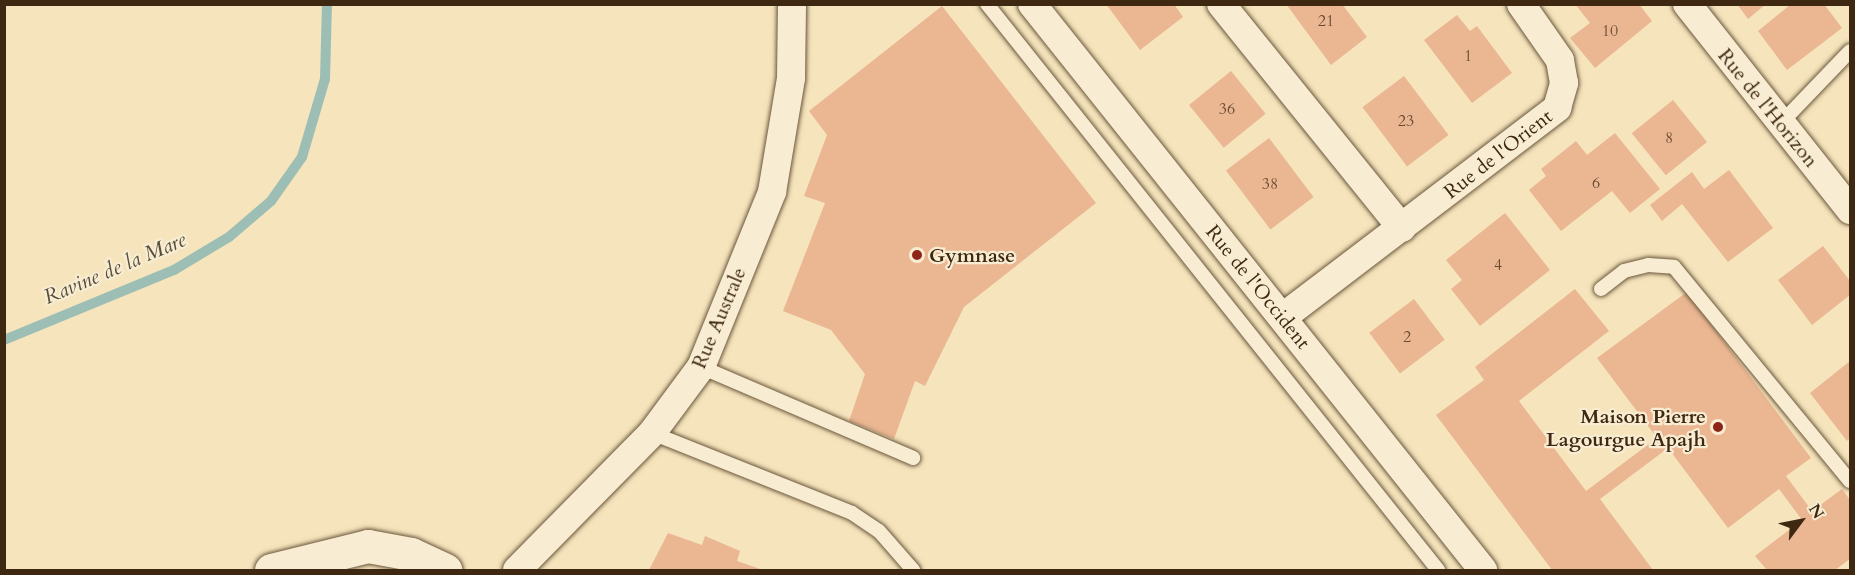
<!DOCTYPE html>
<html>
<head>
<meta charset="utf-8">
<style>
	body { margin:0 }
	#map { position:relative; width:1855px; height:575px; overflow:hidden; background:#f5e4bc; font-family:Cardo,serif }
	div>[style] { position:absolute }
	.stream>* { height:10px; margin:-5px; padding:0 5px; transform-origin:5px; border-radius:5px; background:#9cbeb4 }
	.building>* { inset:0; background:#ebb792; transform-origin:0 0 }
	.roads { filter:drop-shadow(0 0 2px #6c573c) drop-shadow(0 0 2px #6c573c) }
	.service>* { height:14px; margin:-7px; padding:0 7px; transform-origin:7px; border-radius:7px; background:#f8edd3 }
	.minor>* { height:28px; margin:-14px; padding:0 14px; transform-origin:14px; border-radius:14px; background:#f8edd3 }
	.tertiary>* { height:33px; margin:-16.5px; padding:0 16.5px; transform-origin:16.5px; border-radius:16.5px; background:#f8edd3 }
	.dots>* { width:16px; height:16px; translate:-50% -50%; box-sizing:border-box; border:3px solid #f8edd3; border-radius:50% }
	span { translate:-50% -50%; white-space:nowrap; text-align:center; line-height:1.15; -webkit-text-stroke:4.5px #f8edd3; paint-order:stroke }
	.number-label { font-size:16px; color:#6a4c32 }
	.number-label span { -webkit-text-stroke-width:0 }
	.street-label { font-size:20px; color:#3f2812 }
	.poi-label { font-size:20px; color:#3f2812; font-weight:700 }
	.left { translate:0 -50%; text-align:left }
	.right { translate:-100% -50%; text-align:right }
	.water-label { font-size:21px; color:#564e3a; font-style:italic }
	.frame { position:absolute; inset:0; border:6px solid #3f2812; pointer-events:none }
	.north { position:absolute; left:1771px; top:491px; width:60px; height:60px; -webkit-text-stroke:4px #f8edd3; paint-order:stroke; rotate:58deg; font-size:16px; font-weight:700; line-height:24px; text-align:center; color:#3f2812 }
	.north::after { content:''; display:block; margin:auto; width:21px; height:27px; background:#3f2812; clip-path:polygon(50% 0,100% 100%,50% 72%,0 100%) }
</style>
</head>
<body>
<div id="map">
	<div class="stream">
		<i style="left:4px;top:340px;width:184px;rotate:-22.4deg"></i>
		<i style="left:174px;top:270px;width:64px;rotate:-31deg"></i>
		<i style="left:229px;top:237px;width:55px;rotate:-40.6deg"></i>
		<i style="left:271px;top:201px;width:54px;rotate:-54.8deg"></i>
		<i style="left:302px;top:157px;width:81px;rotate:-73.6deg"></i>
		<i style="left:325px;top:79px;width:75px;rotate:-88.5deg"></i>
	</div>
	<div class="building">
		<i style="clip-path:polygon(1106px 4px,1174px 4px,1183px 17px,1140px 50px)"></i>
		<i style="clip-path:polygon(1286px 4px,1342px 4px,1367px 37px,1331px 65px)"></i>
		<i style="clip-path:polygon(1575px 4px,1639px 4px,1652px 21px,1595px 68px,1570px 38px,1590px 23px)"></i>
		<i style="clip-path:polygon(1737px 4px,1766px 4px,1748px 19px)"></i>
		<i style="clip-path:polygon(1791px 4px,1824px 4px,1842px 28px,1787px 70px,1758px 31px)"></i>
		<i style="clip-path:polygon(942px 6px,1096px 203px,964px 307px,925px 386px,915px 381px,894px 439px,849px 421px,865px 374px,831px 330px,783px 311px,825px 203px,804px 196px,827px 135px,809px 111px)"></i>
		<i style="clip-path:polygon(1457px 15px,1470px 31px,1477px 26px,1512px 73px,1472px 103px,1424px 40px)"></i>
		<i style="left:1231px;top:71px;width:55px;height:54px;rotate:51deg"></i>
		<i style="left:1404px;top:76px;width:74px;height:52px;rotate:53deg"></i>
		<i style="left:1673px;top:100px;width:54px;height:53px;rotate:51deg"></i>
		<i style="clip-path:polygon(1615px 133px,1660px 189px,1630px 213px,1612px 191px,1561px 231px,1529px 190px,1546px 176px,1541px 169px,1576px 141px,1587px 155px)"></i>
		<i style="left:1269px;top:138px;width:74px;height:54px;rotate:53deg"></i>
		<i style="clip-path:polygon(1729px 170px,1773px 228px,1728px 262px,1682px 204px,1662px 221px,1650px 205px,1692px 172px,1704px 189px)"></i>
		<i style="clip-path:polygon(1505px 213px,1550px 270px,1480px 326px,1451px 289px,1462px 280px,1446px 260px)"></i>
		<i style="clip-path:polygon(1823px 246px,1850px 281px,1850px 295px,1812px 325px,1778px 280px)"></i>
		<i style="clip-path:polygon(1575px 289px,1609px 331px,1519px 401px,1586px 491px,1657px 438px,1597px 358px,1687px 292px,1811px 458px,1786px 476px,1812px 511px,1842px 489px,1850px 500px,1850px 559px,1835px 570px,1767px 570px,1755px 556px,1802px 520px,1779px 489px,1728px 528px,1668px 448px,1600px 499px,1653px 570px,1552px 570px,1436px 415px,1484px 380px,1475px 367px)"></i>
		<i style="left:1414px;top:299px;width:51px;height:56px;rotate:53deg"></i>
		<i style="clip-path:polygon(1850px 361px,1850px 438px,1847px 441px,1810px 393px)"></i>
		<i style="clip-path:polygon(668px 533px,702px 545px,705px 536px,740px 551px,737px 561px,763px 570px,649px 570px)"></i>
	</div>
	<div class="roads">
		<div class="service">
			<i style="left:987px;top:4px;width:724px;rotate:51.45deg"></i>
			<i style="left:1780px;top:124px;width:101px;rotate:-46.2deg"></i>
			<i style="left:1601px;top:289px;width:29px;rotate:-38deg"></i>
			<i style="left:1624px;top:271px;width:25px;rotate:-14deg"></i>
			<i style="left:1648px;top:265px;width:26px;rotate:4deg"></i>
			<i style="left:1674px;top:267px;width:277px;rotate:50.6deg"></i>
			<i style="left:701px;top:367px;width:231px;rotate:23.2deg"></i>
			<i style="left:652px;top:433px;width:215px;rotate:21.8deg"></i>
			<i style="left:852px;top:513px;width:32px;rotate:34deg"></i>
			<i style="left:879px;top:531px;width:52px;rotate:48.9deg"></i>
		</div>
		<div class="minor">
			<i style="left:1032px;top:4px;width:724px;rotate:51.45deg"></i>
			<i style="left:1221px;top:4px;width:288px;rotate:51.1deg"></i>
			<i style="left:1687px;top:4px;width:263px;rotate:51.6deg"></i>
			<i style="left:1283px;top:317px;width:345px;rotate:-37.3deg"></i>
			<i style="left:1557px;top:108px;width:26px;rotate:-74deg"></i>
			<i style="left:1564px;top:83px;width:23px;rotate:-100deg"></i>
			<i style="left:1560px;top:60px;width:68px;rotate:-124.9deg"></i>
			<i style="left:517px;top:570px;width:192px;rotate:-45.4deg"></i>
			<i style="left:652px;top:433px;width:82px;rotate:-53.4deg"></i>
			<i style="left:701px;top:367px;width:189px;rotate:-67.9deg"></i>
			<i style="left:772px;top:192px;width:116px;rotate:-80.5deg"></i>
			<i style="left:791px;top:78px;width:74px;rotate:-89.2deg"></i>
		</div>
		<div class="tertiary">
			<i style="left:271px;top:570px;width:100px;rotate:-13.9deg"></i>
			<i style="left:368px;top:546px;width:44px;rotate:10.5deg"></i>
			<i style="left:411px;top:554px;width:38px;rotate:25deg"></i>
		</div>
	</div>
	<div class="dots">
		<i style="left:917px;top:255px;background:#8f2418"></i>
		<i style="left:1718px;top:427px;background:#8f2418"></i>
	</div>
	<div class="number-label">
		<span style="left:1326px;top:21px">21</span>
		<span style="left:1610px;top:31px">10</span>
		<span style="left:1468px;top:56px">1</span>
		<span style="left:1227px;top:109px">36</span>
		<span style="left:1406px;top:121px">23</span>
		<span style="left:1669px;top:138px">8</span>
		<span style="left:1596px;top:183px">6</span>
		<span style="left:1270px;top:184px">38</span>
		<span style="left:1498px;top:265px">4</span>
		<span style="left:1407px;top:337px">2</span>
	</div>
	<div class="street-label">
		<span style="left:1768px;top:108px;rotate:51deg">Rue de l'Horizon</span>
		<span style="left:1498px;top:154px;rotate:-38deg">Rue de l'Orient</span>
		<span style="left:1258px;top:287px;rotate:51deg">Rue de l'Occident</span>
		<span style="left:719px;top:318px;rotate:-67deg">Rue Australe</span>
	</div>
	<div class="poi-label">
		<span class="left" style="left:929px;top:255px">Gymnase</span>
		<span class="right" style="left:1706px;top:428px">Maison Pierre<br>Lagourgue Apajh</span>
	</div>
	<div class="water-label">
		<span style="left:115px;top:269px;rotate:-23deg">Ravine de la Mare</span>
	</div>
	<div class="frame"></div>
	<div class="north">N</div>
</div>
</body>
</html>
